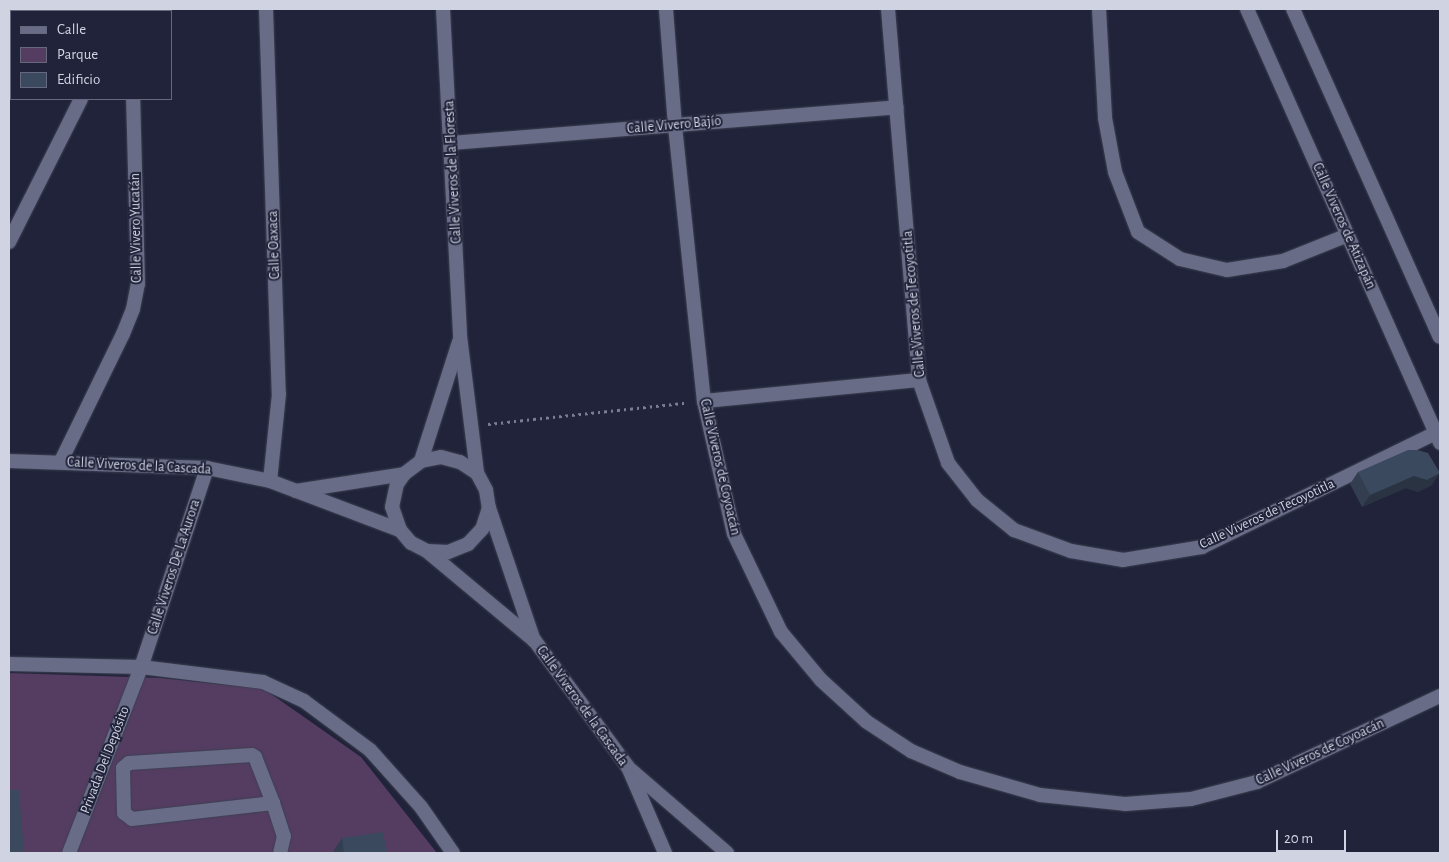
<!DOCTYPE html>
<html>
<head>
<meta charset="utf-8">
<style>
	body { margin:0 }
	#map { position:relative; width:1449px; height:862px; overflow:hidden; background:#202339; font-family:"Alegreya Sans",sans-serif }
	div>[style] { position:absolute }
	.green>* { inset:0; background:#553d62 }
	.path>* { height:3px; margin-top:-1.5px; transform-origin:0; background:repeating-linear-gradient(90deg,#7a7d90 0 2.5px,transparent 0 6.5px) }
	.roads { filter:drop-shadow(0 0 1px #3d4052) drop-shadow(0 0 1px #3d4052) }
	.service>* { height:14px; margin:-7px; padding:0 7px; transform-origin:7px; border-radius:7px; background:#686c86 }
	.pedestrian>* { height:14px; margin:-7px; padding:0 7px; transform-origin:7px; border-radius:7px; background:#686c86 }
	.minor>* { height:14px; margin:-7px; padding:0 7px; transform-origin:7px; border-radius:7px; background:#686c86 }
	.tertiary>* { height:14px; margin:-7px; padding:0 7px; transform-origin:7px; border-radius:7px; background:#686c86 }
	.secondary>* { height:14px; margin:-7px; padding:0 7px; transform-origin:7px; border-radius:7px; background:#686c86 }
	.wall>* { inset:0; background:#333f51 }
	.shaded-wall>* { inset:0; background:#293342 }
	.building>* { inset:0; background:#3b495e }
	span { translate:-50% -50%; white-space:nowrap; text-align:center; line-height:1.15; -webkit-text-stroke:4px #202339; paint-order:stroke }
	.street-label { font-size:14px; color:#d0d3e2 }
	.frame { position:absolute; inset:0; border:10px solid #d0d3e2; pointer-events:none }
	.legend { position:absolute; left:10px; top:10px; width:162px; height:90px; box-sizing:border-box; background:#202339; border:1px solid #66697d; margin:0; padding:6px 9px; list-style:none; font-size:15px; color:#d0d3e2 }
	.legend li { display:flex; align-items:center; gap:10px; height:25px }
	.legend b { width:25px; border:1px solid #66697d }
	.scale { position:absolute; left:1276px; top:830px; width:70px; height:22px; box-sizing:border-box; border:2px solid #d0d3e2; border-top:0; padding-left:6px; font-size:15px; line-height:18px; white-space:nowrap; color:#d0d3e2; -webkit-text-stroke:4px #202339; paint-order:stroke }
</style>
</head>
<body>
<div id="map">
	<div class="green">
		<i style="clip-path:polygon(9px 673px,161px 678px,264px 689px,361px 757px,437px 853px,9px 853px)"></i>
	</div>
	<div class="path">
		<i style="left:488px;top:424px;width:199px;rotate:-6.1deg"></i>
	</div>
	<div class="roads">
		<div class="service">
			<i style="left:273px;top:803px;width:142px;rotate:173.5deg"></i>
			<i style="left:132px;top:819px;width:10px;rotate:-143deg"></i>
			<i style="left:124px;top:813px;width:45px;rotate:-91.3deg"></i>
			<i style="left:123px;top:768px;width:8px;rotate:-40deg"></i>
			<i style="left:129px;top:763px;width:123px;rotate:-3.7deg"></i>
			<i style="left:252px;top:755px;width:4px;rotate:34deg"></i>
			<i style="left:255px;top:757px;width:49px;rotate:68.6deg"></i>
			<i style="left:273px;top:803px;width:35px;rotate:72deg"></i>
			<i style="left:284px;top:836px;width:17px;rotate:103deg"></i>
		</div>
		<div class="pedestrian">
			<i style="left:704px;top:401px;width:216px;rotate:-5.6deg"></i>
		</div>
		<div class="minor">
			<i style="left:24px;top:9px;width:6px;rotate:18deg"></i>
			<i style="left:266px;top:9px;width:385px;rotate:88.1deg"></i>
			<i style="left:279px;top:394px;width:87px;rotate:95.9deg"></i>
			<i style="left:443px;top:9px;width:327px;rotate:87deg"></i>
			<i style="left:460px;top:336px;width:138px;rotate:82.9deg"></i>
			<i style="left:666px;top:9px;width:117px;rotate:85.6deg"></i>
			<i style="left:675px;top:126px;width:277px;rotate:84deg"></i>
			<i style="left:704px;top:401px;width:136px;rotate:77.3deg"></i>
			<i style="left:734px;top:534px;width:109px;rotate:64.4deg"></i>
			<i style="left:781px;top:632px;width:62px;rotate:50.2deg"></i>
			<i style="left:821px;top:680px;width:62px;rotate:42.4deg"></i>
			<i style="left:867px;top:722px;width:53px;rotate:33.4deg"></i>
			<i style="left:911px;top:751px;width:53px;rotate:23.2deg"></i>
			<i style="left:960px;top:772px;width:83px;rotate:16deg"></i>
			<i style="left:1040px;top:795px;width:85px;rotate:6deg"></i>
			<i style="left:1125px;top:804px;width:66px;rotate:-4.3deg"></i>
			<i style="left:1191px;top:799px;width:68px;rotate:-14.4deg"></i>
			<i style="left:1257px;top:782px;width:202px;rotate:-25.2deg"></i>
			<i style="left:888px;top:9px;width:372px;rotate:85.2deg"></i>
			<i style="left:919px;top:380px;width:88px;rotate:70.7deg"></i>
			<i style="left:948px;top:463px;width:47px;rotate:51.9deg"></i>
			<i style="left:977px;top:500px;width:48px;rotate:39deg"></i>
			<i style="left:1014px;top:530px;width:61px;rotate:20.2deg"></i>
			<i style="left:1071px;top:551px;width:53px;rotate:9.8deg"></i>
			<i style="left:1123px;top:560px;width:80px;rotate:-9.3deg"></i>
			<i style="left:1202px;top:547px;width:265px;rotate:-26deg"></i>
			<i style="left:1099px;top:9px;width:109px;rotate:86.8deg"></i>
			<i style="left:1105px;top:118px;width:55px;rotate:79.5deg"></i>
			<i style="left:1115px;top:172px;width:64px;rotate:69deg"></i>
			<i style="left:1138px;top:232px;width:50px;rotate:32.7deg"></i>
			<i style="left:1180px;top:259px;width:48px;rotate:13.2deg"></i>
			<i style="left:1227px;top:270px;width:57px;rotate:-9.1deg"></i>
			<i style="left:1283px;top:261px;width:70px;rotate:-21.8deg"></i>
			<i style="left:127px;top:11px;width:2px;rotate:-63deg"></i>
			<i style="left:452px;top:143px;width:446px;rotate:-4.6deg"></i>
			<i style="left:9px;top:242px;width:160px;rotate:-63.3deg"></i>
			<i style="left:61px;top:461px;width:141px;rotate:-64deg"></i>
			<i style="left:123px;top:334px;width:27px;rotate:-68deg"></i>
			<i style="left:133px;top:309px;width:25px;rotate:-79deg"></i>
			<i style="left:138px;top:284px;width:185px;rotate:-91.5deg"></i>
			<i style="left:421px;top:461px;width:125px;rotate:-72.3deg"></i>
			<i style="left:207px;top:468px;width:64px;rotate:11.7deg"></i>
			<i style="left:270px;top:481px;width:139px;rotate:20.7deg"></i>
			<i style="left:296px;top:491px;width:109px;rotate:-8.9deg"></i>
			<i style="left:404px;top:474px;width:21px;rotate:-37deg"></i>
			<i style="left:421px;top:461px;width:20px;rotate:-11deg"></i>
			<i style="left:441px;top:457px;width:20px;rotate:15deg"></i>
			<i style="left:460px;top:462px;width:20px;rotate:33deg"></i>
			<i style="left:477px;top:473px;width:19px;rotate:62deg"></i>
			<i style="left:486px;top:490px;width:18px;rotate:81deg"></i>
			<i style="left:489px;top:508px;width:22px;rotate:108deg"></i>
			<i style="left:482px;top:529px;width:21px;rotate:133deg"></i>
			<i style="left:468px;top:544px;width:22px;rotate:158deg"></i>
			<i style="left:448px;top:552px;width:21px;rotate:-177deg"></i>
			<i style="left:427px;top:551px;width:18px;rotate:-153deg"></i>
			<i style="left:411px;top:543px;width:17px;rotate:-130deg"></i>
			<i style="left:400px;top:530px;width:24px;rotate:-109deg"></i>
			<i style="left:392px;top:507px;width:24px;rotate:-78deg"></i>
			<i style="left:397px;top:484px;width:12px;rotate:-55deg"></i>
			<i style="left:489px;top:508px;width:140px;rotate:71.3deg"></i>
			<i style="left:427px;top:551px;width:141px;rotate:39.8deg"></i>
			<i style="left:535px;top:641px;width:157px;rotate:53.6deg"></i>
			<i style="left:628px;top:767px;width:94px;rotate:66.7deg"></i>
			<i style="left:631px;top:770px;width:127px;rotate:40.8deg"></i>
			<i style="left:69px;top:853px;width:199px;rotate:-68.8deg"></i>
		</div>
		<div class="tertiary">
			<i style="left:9px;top:461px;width:198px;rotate:2deg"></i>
			<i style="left:207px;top:468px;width:210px;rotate:108.3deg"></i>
			<i style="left:9px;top:664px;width:132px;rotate:1.3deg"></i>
			<i style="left:141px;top:667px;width:123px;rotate:7deg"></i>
			<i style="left:263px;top:682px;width:45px;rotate:24.9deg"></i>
			<i style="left:304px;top:701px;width:82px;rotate:36.6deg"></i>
			<i style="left:370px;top:750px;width:76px;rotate:48.2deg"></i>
			<i style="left:421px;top:807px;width:56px;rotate:55.2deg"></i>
		</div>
		<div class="secondary">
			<i style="left:1247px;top:9px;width:475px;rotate:66deg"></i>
			<i style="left:1293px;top:9px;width:359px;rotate:65.9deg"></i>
		</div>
	</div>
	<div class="wall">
		<i style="clip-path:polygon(1358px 472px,1432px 485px,1418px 492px,1406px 488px,1362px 507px,1350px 484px)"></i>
		<i style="clip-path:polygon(342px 838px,387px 853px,332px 853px)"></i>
	</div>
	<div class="shaded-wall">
		<i style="clip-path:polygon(1440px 473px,1432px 485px,1418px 492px,1406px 488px,1362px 507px,1370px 495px,1414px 476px)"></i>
	</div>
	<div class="building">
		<i style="clip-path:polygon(1408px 450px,1417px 450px,1428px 453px,1440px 473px,1427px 480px,1414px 476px,1370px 495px,1358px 472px)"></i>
		<i style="clip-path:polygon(9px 790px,19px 790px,24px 853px,9px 853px)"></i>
		<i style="clip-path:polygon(383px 832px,387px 853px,344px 853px,342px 838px)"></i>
	</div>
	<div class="street-label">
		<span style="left:674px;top:125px;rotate:-5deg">Calle Vivero Bajío</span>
		<span style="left:453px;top:172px;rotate:-93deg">Calle Viveros de la Floresta</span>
		<span style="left:1344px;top:226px;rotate:66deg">Calle Viveros de Atizapán</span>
		<span style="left:136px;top:228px;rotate:-91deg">Calle Vivero Yucatán</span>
		<span style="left:274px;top:245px;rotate:-92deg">Calle Oaxaca</span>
		<span style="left:914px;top:304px;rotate:-95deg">Calle Viveros de Tecoyotitla</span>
		<span style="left:139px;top:466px;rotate:3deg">Calle Viveros de la Cascada</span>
		<span style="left:720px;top:467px;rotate:77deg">Calle Viveros de Coyoacán</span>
		<span style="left:1267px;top:514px;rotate:-25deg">Calle Viveros de Tecoyotitla</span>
		<span style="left:174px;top:567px;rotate:-72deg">Calle Viveros De La Aurora</span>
		<span style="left:582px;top:706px;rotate:54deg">Calle Viveros de la Cascada</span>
		<span style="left:1320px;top:752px;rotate:-25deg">Calle Viveros de Coyoacán</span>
		<span style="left:105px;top:760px;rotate:-69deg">Privada Del Depósito</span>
	</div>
	<div class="frame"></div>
	<ul class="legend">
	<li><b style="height:6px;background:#686c86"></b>Calle</li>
	<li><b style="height:14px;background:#553d62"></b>Parque</li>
	<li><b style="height:14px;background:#3b495e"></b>Edificio</li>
	</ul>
	<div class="scale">20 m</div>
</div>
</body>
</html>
